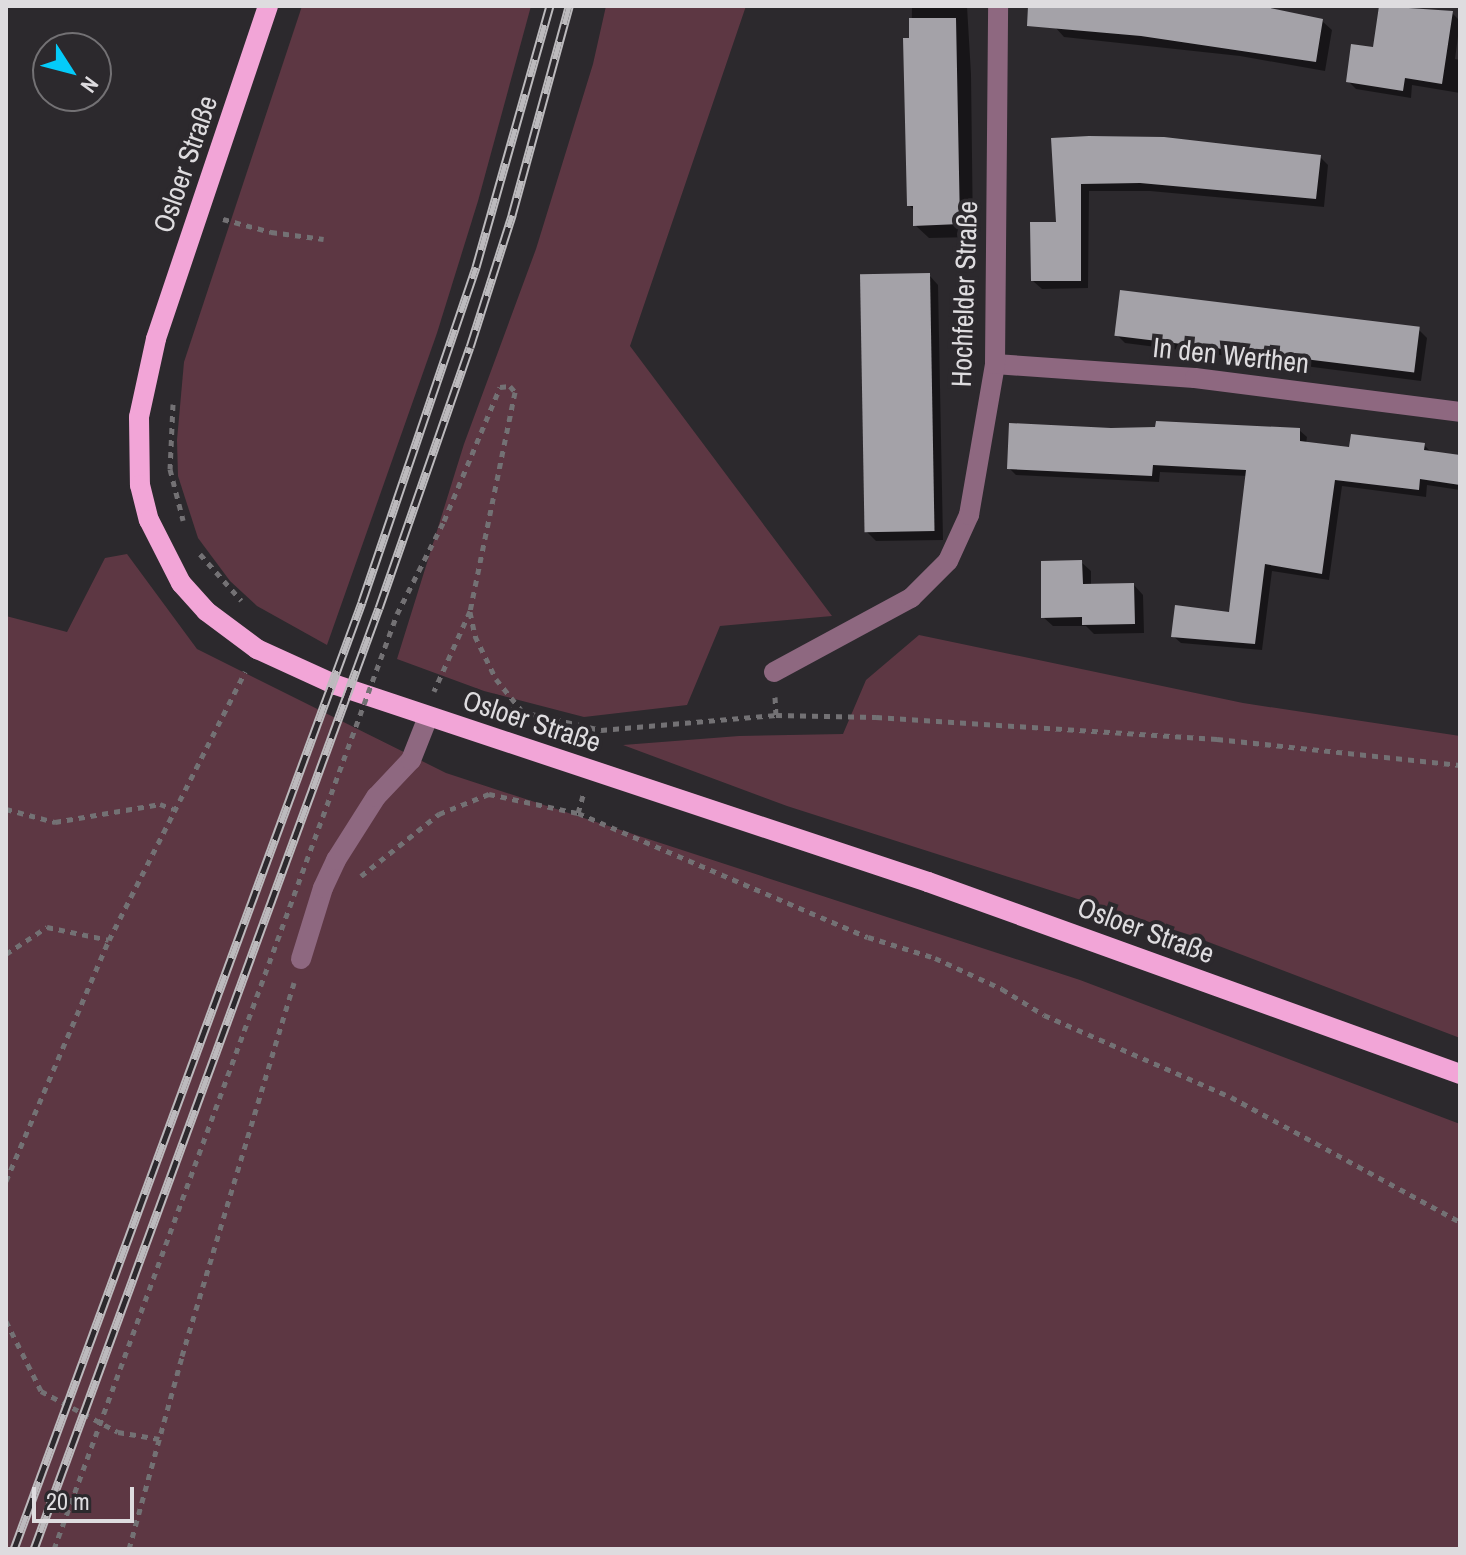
<!DOCTYPE html>
<html>
<head>
<meta charset="utf-8">
<style>
	body { margin:0 }
	#map { position:relative; width:1466px; height:1555px; overflow:hidden; background:#2c292d; font-family:"Archivo Narrow",sans-serif }
	div>[style] { position:absolute }
	.green>* { inset:0; background:#5d3743 }
	.shadow>* { inset:0; background:#0007 }
	.building>* { inset:0; background:#a4a2a8; transform-origin:0 0 }
	.path>* { height:5px; margin-top:-2.5px; transform-origin:0; background:repeating-linear-gradient(90deg,#737174 0 6px,transparent 0 12px) }
	.minor>* { height:20px; margin:-10px; padding:0 10px; transform-origin:10px; border-radius:10px; background:#8e6880 }
	.major>* { height:20px; margin:-10px; padding:0 10px; transform-origin:10px; border-radius:10px; background:#f2a5d7 }
	.rail>* { height:9px; margin-top:-4.5px; transform-origin:0; background:repeating-linear-gradient(90deg,#2c292d 0 18px,#bcbabd 0 36px); box-sizing:border-box; border-block:2px solid #bcbabd }
	.path-bridge>* { height:5px; margin-top:-2.5px; transform-origin:0; background:repeating-linear-gradient(90deg,#737174 0 6px,transparent 0 12px) }
	span { translate:-50% -50%; white-space:nowrap; text-align:center; line-height:1.15; -webkit-text-stroke:8px #2c292d; paint-order:stroke }
	.street-label { font-size:28px; color:#dedcdf }
	.frame { position:absolute; inset:0; border:8px solid #dedcdf; pointer-events:none }
	.north { position:absolute; left:32px; top:32px; width:80px; height:80px; box-sizing:border-box; background:#2c292d; border:2px solid #737174; border-radius:50%; rotate:126deg; font-size:22px; font-weight:700; line-height:32px; text-align:center; color:#dedcdf }
	.north::after { content:''; display:block; margin:auto; width:28px; height:36px; background:#04cbf9; clip-path:polygon(50% 0,100% 100%,50% 72%,0 100%) }
	.scale { position:absolute; left:32px; top:1487px; width:102px; height:36px; box-sizing:border-box; border:4px solid #dedcdf; border-top:0; padding-left:10px; font-size:24px; line-height:28px; white-space:nowrap; color:#dedcdf; -webkit-text-stroke:6px #2c292d; paint-order:stroke }
</style>
</head>
<body>
<div id="map">
	<div class="green">
		<i style="clip-path:polygon(302px 6px,531px 6px,478px 201px,437px 333px,327px 645px,257px 606px,230px 581px,198px 538px,178px 476px,177px 440px,184px 362px)"></i>
		<i style="clip-path:polygon(606px 6px,746px 6px,630px 346px,832px 616px,720px 626px,687px 705px,584px 717px,484px 691px,397px 659px,464px 444px,536px 249px,593px 64px)"></i>
		<i style="clip-path:polygon(127px 554px,197px 649px,446px 773px,1080px 980px,1460px 1124px,1460px 1549px,6px 1549px,6px 616px,67px 632px,105px 558px)"></i>
		<i style="clip-path:polygon(919px 635px,1243px 703px,1460px 736px,1460px 1038px,1190px 935px,787px 806px,623px 745px,739px 736px,843px 734px,866px 680px)"></i>
	</div>
	<div class="shadow">
		<i style="clip-path:polygon(912px 6px,967px 6px,971px 74px,973px 237px,929px 238px,915px 225px,915px 211px,909px 205px)"></i>
		<i style="clip-path:polygon(1056px 6px,1239px 6px,1322px 21px,1332px 30px,1325px 71px,1240px 56px,1064px 37px,1055px 27px)"></i>
		<i style="clip-path:polygon(1381px 6px,1452px 13px,1460px 21px,1455px 59px,1460px 60px,1460px 93px,1412px 85px,1411px 98px,1356px 89px,1348px 81px,1374px 49px)"></i>
		<i style="clip-path:polygon(1054px 140px,1320px 157px,1328px 165px,1324px 207px,1150px 191px,1089px 191px,1088px 288px,1042px 289px,1033px 281px,1058px 224px)"></i>
		<i style="clip-path:polygon(929px 275px,938px 285px,943px 540px,876px 541px,867px 532px)"></i>
		<i style="clip-path:polygon(1419px 330px,1427px 338px,1421px 381px,1125px 343px,1117px 335px)"></i>
		<i style="clip-path:polygon(1111px 430px,1299px 430px,1307px 437px,1306px 444px,1351px 449px,1424px 445px,1432px 453px,1460px 457px,1460px 490px,1427px 485px,1426px 497px,1342px 486px,1329px 580px,1272px 571px,1262px 650px,1181px 643px,1173px 636px,1231px 614px,1248px 476px,1160px 472px,1159px 482px,1016px 475px,1009px 468px)"></i>
		<i style="clip-path:polygon(1081px 562px,1091px 571px,1091px 586px,1134px 585px,1143px 595px,1144px 633px,1094px 634px,1086px 626px,1053px 626px,1043px 617px)"></i>
	</div>
	<div class="building">
		<i style="clip-path:polygon(1028px 6px,1261px 6px,1323px 19px,1316px 62px,1141px 36px,1027px 26px)"></i>
		<i style="clip-path:polygon(1379px 6px,1453px 11px,1442px 84px,1405px 78px,1403px 91px,1346px 82px,1351px 44px,1373px 47px)"></i>
		<i style="clip-path:polygon(909px 18px,956px 18px,960px 224px,913px 226px,913px 206px,907px 206px,903px 38px,909px 38px)"></i>
		<i style="clip-path:polygon(1089px 136px,1164px 137px,1321px 155px,1316px 199px,1140px 183px,1081px 184px,1081px 281px,1031px 281px,1030px 222px,1056px 222px,1051px 138px)"></i>
		<i style="left:930px;top:273px;width:258px;height:70px;rotate:89deg"></i>
		<i style="left:1120px;top:290px;width:302px;height:46px;rotate:7deg"></i>
		<i style="clip-path:polygon(1156px 421px,1300px 428px,1300px 441px,1349px 447px,1351px 434px,1425px 443px,1424px 450px,1460px 455px,1460px 485px,1420px 479px,1419px 490px,1335px 480px,1322px 574px,1265px 564px,1255px 644px,1171px 637px,1175px 605px,1229px 612px,1246px 470px,1153px 465px,1152px 476px,1007px 469px,1009px 423px,1111px 428px,1155px 427px)"></i>
		<i style="clip-path:polygon(1082px 560px,1083px 584px,1134px 583px,1135px 624px,1082px 625px,1082px 617px,1041px 618px,1041px 561px)"></i>
	</div>
	<div class="path">
		<i style="left:223px;top:219px;width:50px;rotate:15.2deg"></i>
		<i style="left:271px;top:232px;width:53px;rotate:7.5deg"></i>
		<i style="left:173px;top:404px;width:65px;rotate:92.6deg"></i>
		<i style="left:170px;top:469px;width:53px;rotate:75.7deg"></i>
		<i style="left:200px;top:554px;width:62px;rotate:48.3deg"></i>
		<i style="left:470px;top:612px;width:25px;rotate:78deg"></i>
		<i style="left:475px;top:636px;width:48px;rotate:64deg"></i>
		<i style="left:496px;top:679px;width:41px;rotate:50.9deg"></i>
		<i style="left:397px;top:614px;width:104px;rotate:-63.2deg"></i>
		<i style="left:444px;top:521px;width:145px;rotate:-67.3deg"></i>
		<i style="left:500px;top:387px;width:10px;rotate:-6deg"></i>
		<i style="left:510px;top:386px;width:8px;rotate:50deg"></i>
		<i style="left:515px;top:392px;width:224px;rotate:101.6deg"></i>
		<i style="left:470px;top:611px;width:88px;rotate:114.2deg"></i>
		<i style="left:775px;top:697px;width:18px;rotate:87deg"></i>
		<i style="left:484px;top:703px;width:120px;rotate:13deg"></i>
		<i style="left:601px;top:730px;width:176px;rotate:-4.9deg"></i>
		<i style="left:776px;top:715px;width:100px;rotate:1.1deg"></i>
		<i style="left:876px;top:717px;width:342px;rotate:3.7deg"></i>
		<i style="left:1217px;top:739px;width:244px;rotate:6.1deg"></i>
		<i style="left:6px;top:809px;width:51px;rotate:14.9deg"></i>
		<i style="left:55px;top:822px;width:107px;rotate:-9.7deg"></i>
		<i style="left:160px;top:804px;width:14px;rotate:21deg"></i>
		<i style="left:578px;top:813px;width:19px;rotate:-74deg"></i>
		<i style="left:361px;top:876px;width:100px;rotate:-38.5deg"></i>
		<i style="left:439px;top:814px;width:54px;rotate:-21.8deg"></i>
		<i style="left:489px;top:794px;width:91px;rotate:12.1deg"></i>
		<i style="left:578px;top:813px;width:315px;rotate:23.2deg"></i>
		<i style="left:868px;top:937px;width:70px;rotate:17.4deg"></i>
		<i style="left:935px;top:958px;width:74px;rotate:24.8deg"></i>
		<i style="left:1002px;top:989px;width:49px;rotate:31.8deg"></i>
		<i style="left:1044px;top:1015px;width:204px;rotate:23.7deg"></i>
		<i style="left:1231px;top:1097px;width:261px;rotate:28.6deg"></i>
		<i style="left:6px;top:954px;width:49px;rotate:-33.4deg"></i>
		<i style="left:47px;top:927px;width:63px;rotate:11.8deg"></i>
		<i style="left:6px;top:1181px;width:262px;rotate:-66.9deg"></i>
		<i style="left:109px;top:940px;width:301px;rotate:-63.1deg"></i>
		<i style="left:6px;top:1321px;width:78px;rotate:63.4deg"></i>
		<i style="left:41px;top:1391px;width:87px;rotate:28deg"></i>
		<i style="left:118px;top:1432px;width:42px;rotate:9.7deg"></i>
		<i style="left:129px;top:1549px;width:200px;rotate:-74.6deg"></i>
		<i style="left:182px;top:1356px;width:390px;rotate:-73.3deg"></i>
	</div>
	<div class="minor">
		<i style="left:995px;top:364px;width:200px;rotate:4deg"></i>
		<i style="left:1195px;top:378px;width:267px;rotate:7.3deg"></i>
		<i style="left:774px;top:672px;width:156px;rotate:-28.4deg"></i>
		<i style="left:911px;top:598px;width:52px;rotate:-45deg"></i>
		<i style="left:948px;top:561px;width:51px;rotate:-65.5deg"></i>
		<i style="left:969px;top:515px;width:153px;rotate:-80.2deg"></i>
		<i style="left:995px;top:364px;width:358px;rotate:-89.5deg"></i>
		<i style="left:301px;top:959px;width:74px;rotate:-72.8deg"></i>
		<i style="left:323px;top:888px;width:31px;rotate:-65deg"></i>
		<i style="left:336px;top:860px;width:75px;rotate:-57.6deg"></i>
		<i style="left:376px;top:797px;width:51px;rotate:-46.6deg"></i>
		<i style="left:411px;top:760px;width:46px;rotate:-68.4deg"></i>
	</div>
	<div class="major">
		<i style="left:268px;top:6px;width:351px;rotate:108.6deg"></i>
		<i style="left:156px;top:339px;width:80px;rotate:102.3deg"></i>
		<i style="left:139px;top:417px;width:68px;rotate:89.2deg"></i>
		<i style="left:140px;top:485px;width:36px;rotate:76deg"></i>
		<i style="left:149px;top:520px;width:71px;rotate:63.1deg"></i>
		<i style="left:181px;top:583px;width:38px;rotate:48deg"></i>
		<i style="left:206px;top:611px;width:64px;rotate:36.7deg"></i>
		<i style="left:257px;top:649px;width:87px;rotate:24.5deg"></i>
		<i style="left:336px;top:685px;width:624px;rotate:18.41deg"></i>
		<i style="left:928px;top:882px;width:566px;rotate:19.84deg"></i>
	</div>
	<div class="rail">
		<i style="left:14px;top:1549px;width:1009px;rotate:-69.82deg"></i>
		<i style="left:362px;top:602px;width:354px;rotate:-71.2deg"></i>
		<i style="left:476px;top:267px;width:271px;rotate:-74.2deg"></i>
		<i style="left:34px;top:1549px;width:1002px;rotate:-69.87deg"></i>
		<i style="left:379px;top:608px;width:276px;rotate:-70.8deg"></i>
		<i style="left:470px;top:347px;width:139px;rotate:-72.3deg"></i>
		<i style="left:512px;top:215px;width:217px;rotate:-74.7deg"></i>
	</div>
	<div class="path-bridge">
		<i style="left:54px;top:1549px;width:996px;rotate:-69.85deg"></i>
	</div>
	<div class="street-label">
		<span style="left:185px;top:164px;rotate:-71deg">Osloer Straße</span>
		<span style="left:964px;top:294px;rotate:-88deg">Hochfelder Straße</span>
		<span style="left:1231px;top:355px;rotate:6deg">In den Werthen</span>
		<span style="left:532px;top:721px;rotate:18deg">Osloer Straße</span>
		<span style="left:1146px;top:930px;rotate:20deg">Osloer Straße</span>
	</div>
	<div class="frame"></div>
	<div class="north">N</div>
	<div class="scale">20 m</div>
</div>
</body>
</html>
